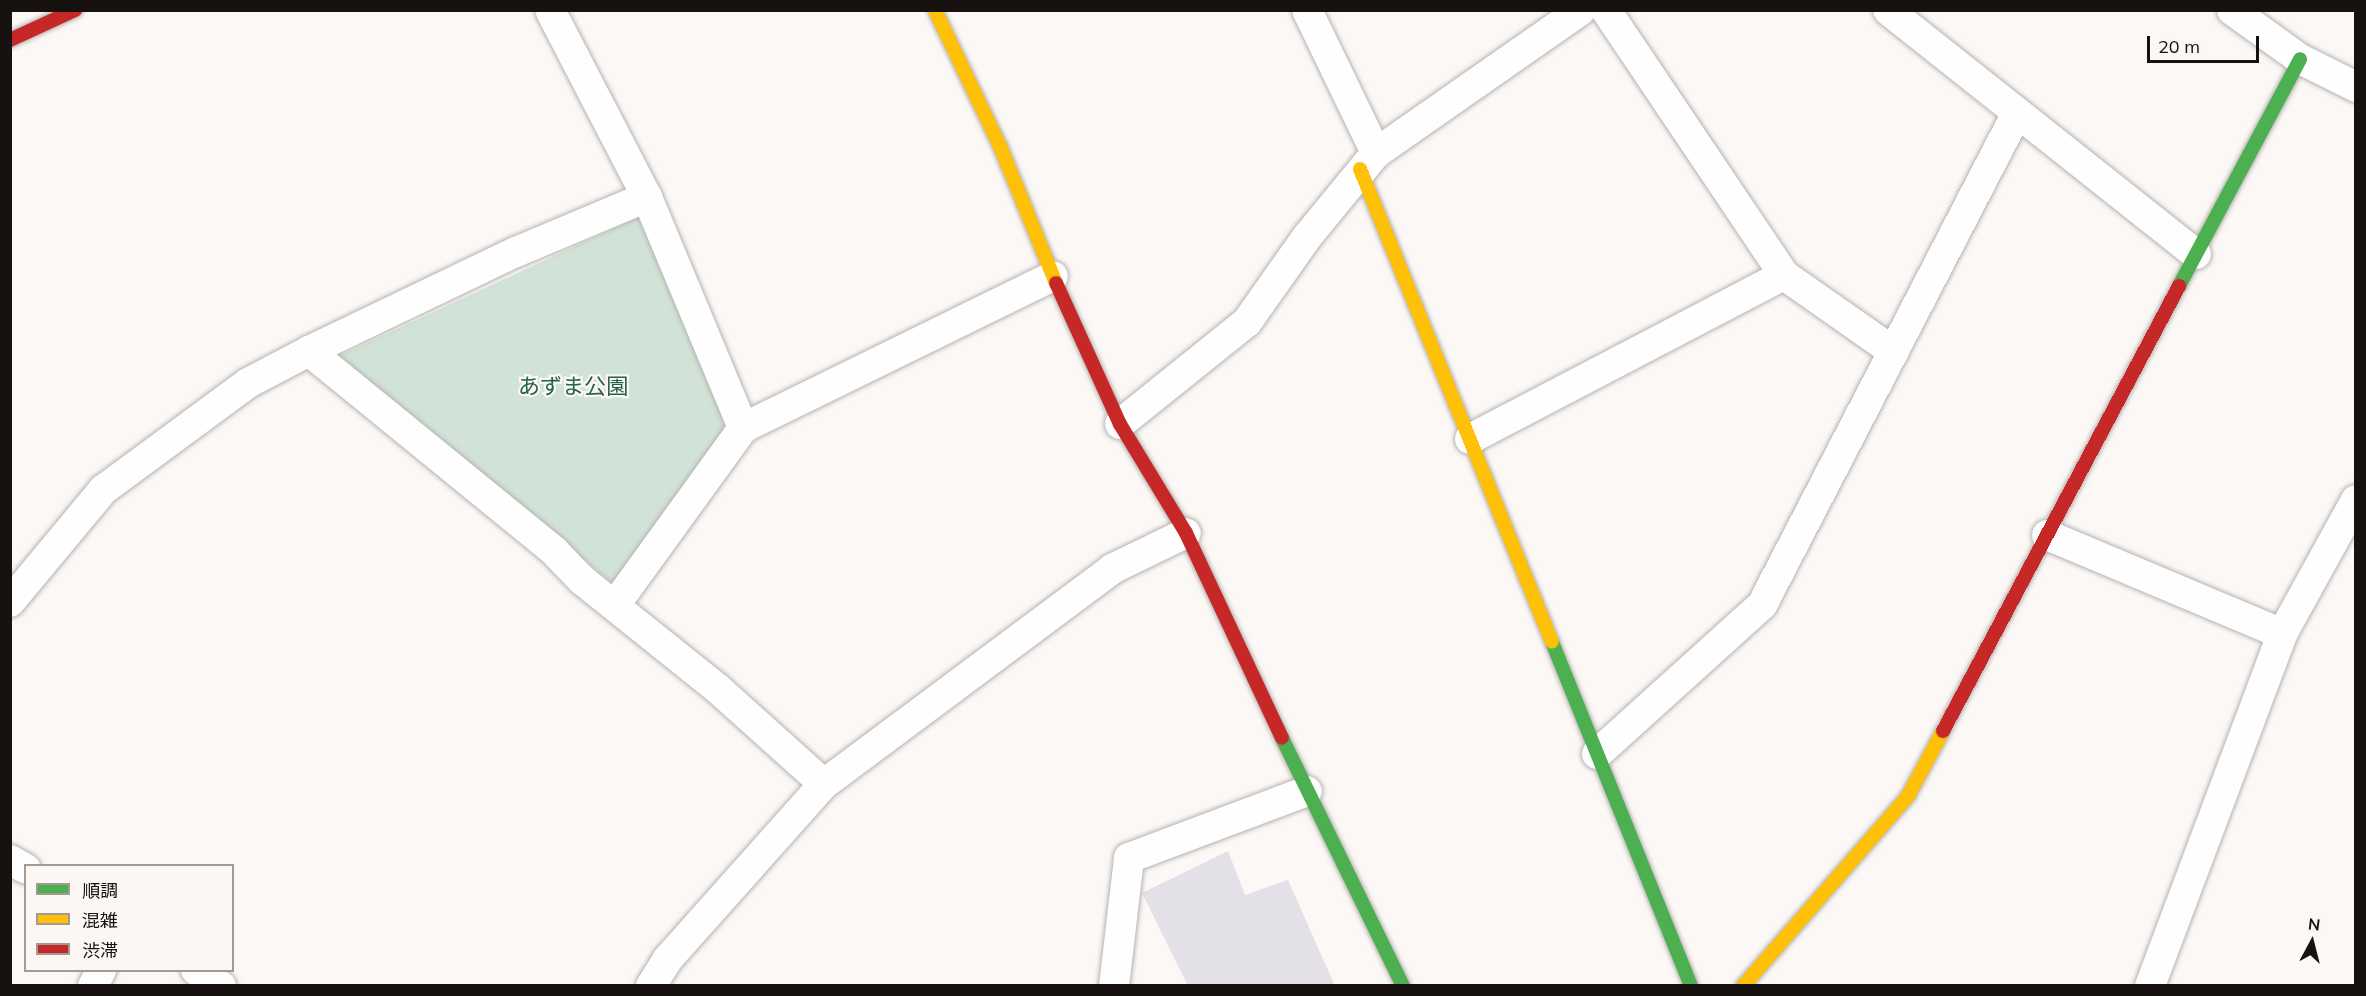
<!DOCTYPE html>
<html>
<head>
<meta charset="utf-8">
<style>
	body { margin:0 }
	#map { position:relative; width:2366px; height:996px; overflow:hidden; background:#fbf8f6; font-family:Mulish,"Noto Sans JP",sans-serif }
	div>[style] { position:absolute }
	.green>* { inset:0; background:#d1e3d7 }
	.building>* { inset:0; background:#e4e0e7 }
	.roads { filter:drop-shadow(0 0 2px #b6b2b0) drop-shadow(0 0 2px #b6b2b0) }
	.street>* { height:30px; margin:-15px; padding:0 15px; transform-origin:15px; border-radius:15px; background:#fefefe }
	.fast>* { height:14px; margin:-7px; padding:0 7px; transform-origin:7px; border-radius:7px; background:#4caf50 }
	.slow>* { height:14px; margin:-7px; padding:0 7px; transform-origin:7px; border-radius:7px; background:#ffc107 }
	.jam>* { height:14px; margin:-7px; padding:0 7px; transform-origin:7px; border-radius:7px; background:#c62828 }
	span { translate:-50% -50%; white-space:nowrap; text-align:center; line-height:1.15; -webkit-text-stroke:4.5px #fdf7f4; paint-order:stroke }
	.park-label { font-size:22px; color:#216447 }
	.frame { position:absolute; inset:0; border:12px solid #17110f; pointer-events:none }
	.legend { position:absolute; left:24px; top:864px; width:210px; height:108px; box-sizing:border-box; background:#fdf7f4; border:2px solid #a19b98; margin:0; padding:8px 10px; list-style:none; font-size:18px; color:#17110f }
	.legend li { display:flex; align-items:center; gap:12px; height:30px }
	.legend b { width:30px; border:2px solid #a19b98 }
	.north { position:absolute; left:2282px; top:912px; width:60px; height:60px; -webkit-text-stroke:4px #fdf7f4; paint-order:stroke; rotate:7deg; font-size:16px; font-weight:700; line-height:24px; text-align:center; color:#17110f }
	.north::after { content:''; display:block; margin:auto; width:21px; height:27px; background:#17110f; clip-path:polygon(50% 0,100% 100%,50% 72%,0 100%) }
	.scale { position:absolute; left:2147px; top:36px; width:112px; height:27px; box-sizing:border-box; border:3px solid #17110f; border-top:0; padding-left:8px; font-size:18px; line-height:21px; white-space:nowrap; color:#17110f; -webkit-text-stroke:4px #fdf7f4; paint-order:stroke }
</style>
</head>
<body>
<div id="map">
	<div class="green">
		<i style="clip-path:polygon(638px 217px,728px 425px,612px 583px,337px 357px)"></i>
	</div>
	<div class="building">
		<i style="clip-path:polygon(1228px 851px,1245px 895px,1288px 880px,1335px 986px,1188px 986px,1142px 893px)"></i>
	</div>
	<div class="roads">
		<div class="street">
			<i style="left:550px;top:10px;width:211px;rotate:62.6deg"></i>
			<i style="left:647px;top:197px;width:250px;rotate:67.4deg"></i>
			<i style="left:1307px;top:10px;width:159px;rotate:64.2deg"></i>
			<i style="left:1606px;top:10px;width:319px;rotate:56.1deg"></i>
			<i style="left:1784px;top:275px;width:134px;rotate:35deg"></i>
			<i style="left:1888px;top:10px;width:393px;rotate:38.4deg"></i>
			<i style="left:2232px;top:10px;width:84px;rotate:35.8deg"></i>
			<i style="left:2300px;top:59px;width:63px;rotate:26.6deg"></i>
			<i style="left:309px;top:351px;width:316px;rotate:39.2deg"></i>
			<i style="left:554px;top:551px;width:40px;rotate:46deg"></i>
			<i style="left:582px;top:580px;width:174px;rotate:38.7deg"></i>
			<i style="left:718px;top:689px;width:142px;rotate:41.9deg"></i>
			<i style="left:1120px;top:424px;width:163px;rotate:-38.8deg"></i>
			<i style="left:1247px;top:322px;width:104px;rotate:-54.8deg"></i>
			<i style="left:1307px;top:237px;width:109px;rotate:-50.6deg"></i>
			<i style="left:1376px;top:153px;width:250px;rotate:-34.9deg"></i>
			<i style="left:1470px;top:439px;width:354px;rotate:-27.6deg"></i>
			<i style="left:2047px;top:535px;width:255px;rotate:22.8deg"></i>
			<i style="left:10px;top:602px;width:146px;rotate:-50.3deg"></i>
			<i style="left:103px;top:490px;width:180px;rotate:-36.4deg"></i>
			<i style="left:248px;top:383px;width:69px;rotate:-27.7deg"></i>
			<i style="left:309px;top:351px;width:229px;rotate:-25.6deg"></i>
			<i style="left:516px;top:252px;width:142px;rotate:-22.8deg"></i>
			<i style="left:615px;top:605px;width:218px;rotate:-54.1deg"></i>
			<i style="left:743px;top:428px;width:345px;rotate:-26.1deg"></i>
			<i style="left:1597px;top:754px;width:222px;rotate:-42.1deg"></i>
			<i style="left:1762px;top:605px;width:554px;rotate:-62.6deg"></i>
			<i style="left:10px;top:860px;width:18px;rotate:29deg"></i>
			<i style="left:196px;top:970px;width:30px;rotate:33deg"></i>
			<i style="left:93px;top:986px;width:18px;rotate:-63deg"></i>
			<i style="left:651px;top:986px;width:31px;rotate:-58deg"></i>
			<i style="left:667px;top:960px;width:236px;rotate:-48.3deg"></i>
			<i style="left:824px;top:784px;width:359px;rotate:-36.7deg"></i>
			<i style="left:1112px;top:569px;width:82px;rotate:-25.9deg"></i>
			<i style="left:1114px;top:986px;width:129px;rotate:-83.3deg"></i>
			<i style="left:1129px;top:858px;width:190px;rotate:-20.6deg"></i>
			<i style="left:2150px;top:986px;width:376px;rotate:-69.4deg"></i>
			<i style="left:2282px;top:634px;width:153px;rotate:-61.1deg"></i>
		</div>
		<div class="fast">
			<i style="left:2179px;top:286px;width:257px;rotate:-61.9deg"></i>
			<i style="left:1552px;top:642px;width:371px;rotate:68deg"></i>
			<i style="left:1282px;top:738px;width:276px;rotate:64deg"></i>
		</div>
		<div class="slow">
			<i style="left:935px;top:10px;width:151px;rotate:64.5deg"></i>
			<i style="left:1000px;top:146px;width:148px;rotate:67.8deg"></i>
			<i style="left:1360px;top:169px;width:510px;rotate:67.91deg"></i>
			<i style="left:1743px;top:986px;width:252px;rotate:-49deg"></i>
			<i style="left:1908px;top:796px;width:74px;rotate:-61.7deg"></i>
		</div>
		<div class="jam">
			<i style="left:10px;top:40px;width:72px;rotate:-24.8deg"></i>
			<i style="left:1056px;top:283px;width:155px;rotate:65.6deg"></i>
			<i style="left:1120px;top:424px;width:127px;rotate:58.8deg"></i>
			<i style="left:1186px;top:533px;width:226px;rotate:64.9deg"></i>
			<i style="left:1943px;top:731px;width:504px;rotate:-62.06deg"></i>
		</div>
	</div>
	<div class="park-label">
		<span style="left:573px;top:387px">あずま公園</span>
	</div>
	<div class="frame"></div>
	<ul class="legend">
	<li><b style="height:8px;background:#4caf50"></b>順調</li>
	<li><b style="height:8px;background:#ffc107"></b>混雑</li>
	<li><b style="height:8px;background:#c62828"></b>渋滞</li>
	</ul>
	<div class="north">N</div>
	<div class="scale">20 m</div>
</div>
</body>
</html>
